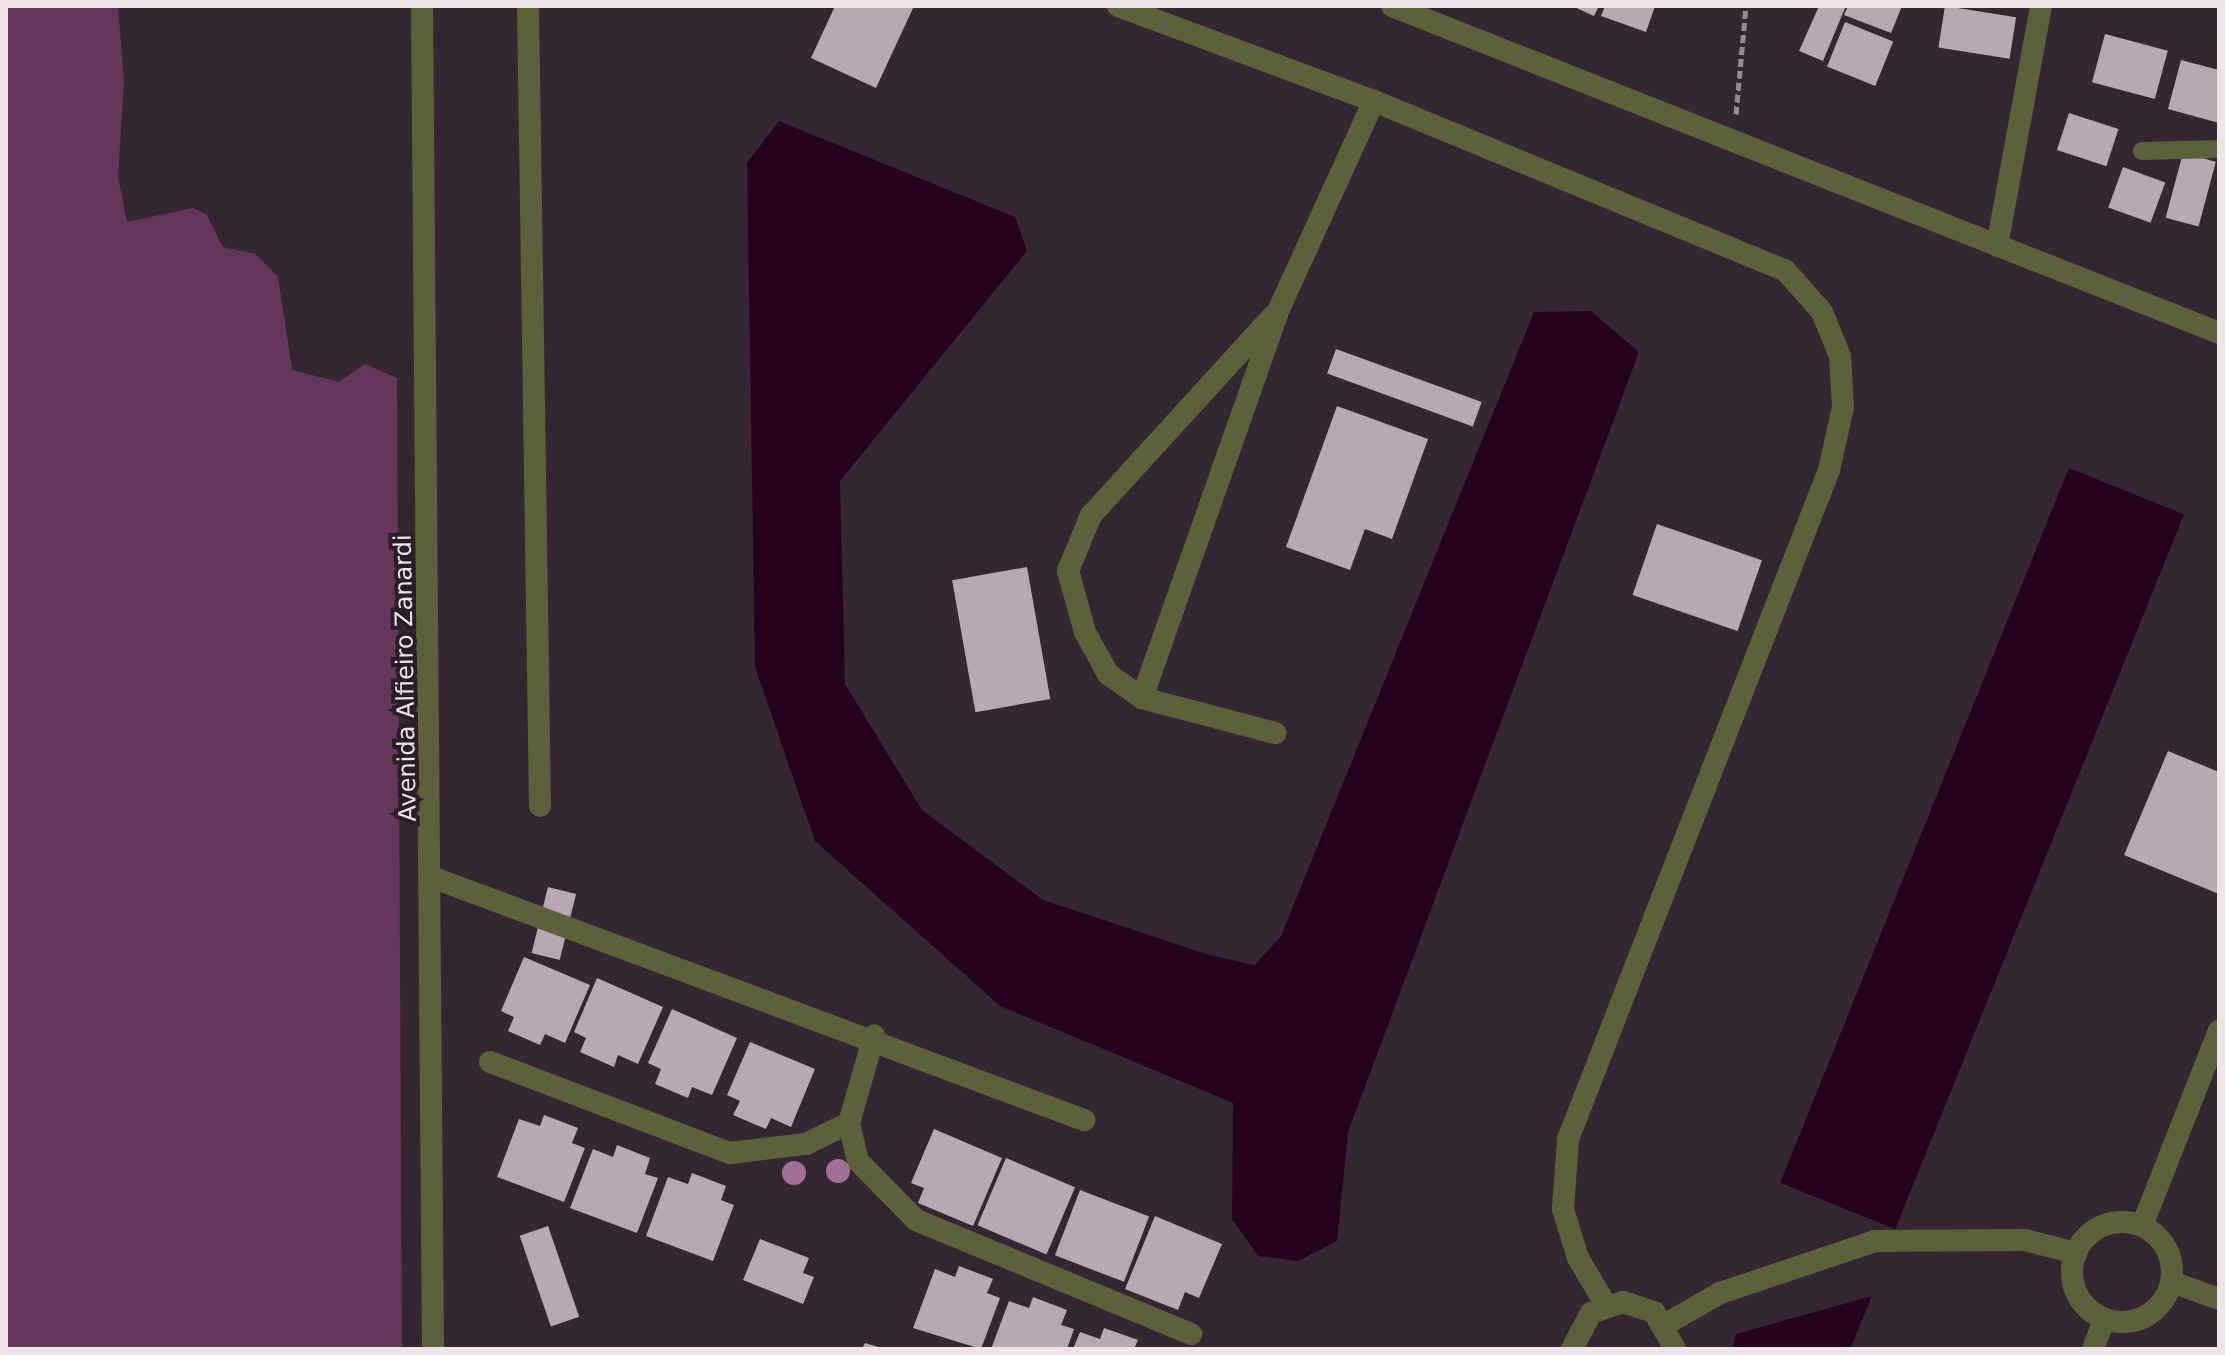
<!DOCTYPE html>
<html>
<head>
<meta charset="utf-8">
<style>
	body { margin:0 }
	#map { position:relative; width:2225px; height:1355px; overflow:hidden; background:#352731; font-family:"DejaVu Sans",sans-serif }
	div>[style] { position:absolute }
	.green>* { inset:0; background:#65365b }
	.water>* { inset:0; background:#250320; transform-origin:0 0 }
	.building>* { inset:0; background:#b9a7b4; transform-origin:0 0 }
	.path>* { height:5px; margin-top:-2.5px; transform-origin:0; background:repeating-linear-gradient(90deg,#968b93 0 8px,transparent 0 12px) }
	.service>* { height:18px; margin:-9px; padding:0 9px; transform-origin:9px; border-radius:9px; background:#5c613c }
	.minor>* { height:22px; margin:-11px; padding:0 11px; transform-origin:11px; border-radius:11px; background:#5c613c }
	.minor>.ring { margin:-11px; padding:0; box-sizing:content-box; background:none; border:22px solid #5c613c; border-radius:50% }
	.trees>* { width:24px; height:24px; margin:-12px; border-radius:50%; background:#a16e95 }
	span { translate:-50% -50%; white-space:nowrap; text-align:center; line-height:1.15; -webkit-text-stroke:8px #2b1d28; paint-order:stroke }
	.street-label { font-size:24px; color:#ede4ea }
	.frame { position:absolute; inset:0; border:8px solid #ede4ea; pointer-events:none }
</style>
</head>
<body>
<div id="map">
	<div class="green">
		<i style="clip-path:polygon(6px 6px,118px 6px,124px 82px,118px 177px,127px 222px,193px 208px,207px 215px,223px 247px,255px 254px,278px 277px,292px 370px,339px 382px,365px 364px,397px 378px,402px 1349px,6px 1349px)"></i>
	</div>
	<div class="water">
		<i style="clip-path:polygon(779px 121px,1015px 217px,1027px 251px,840px 481px,845px 684px,922px 810px,1043px 900px,1209px 955px,1255px 965px,1281px 936px,1534px 312px,1591px 311px,1639px 352px,1348px 1132px,1337px 1241px,1298px 1261px,1258px 1256px,1232px 1219px,1233px 1103px,1000px 1006px,815px 841px,755px 667px,747px 163px)"></i>
		<i style="left:2069px;top:468px;width:124px;height:771px;rotate:22deg"></i>
		<i style="clip-path:polygon(1872px 1296px,1850px 1349px,1732px 1349px,1736px 1334px)"></i>
	</div>
	<div class="building">
		<i style="clip-path:polygon(835px 6px,914px 6px,876px 88px,811px 58px)"></i>
		<i style="clip-path:polygon(1572px 6px,1599px 6px,1594px 16px)"></i>
		<i style="clip-path:polygon(1605px 6px,1655px 6px,1646px 32px,1601px 16px)"></i>
		<i style="clip-path:polygon(1819px 6px,1845px 8px,1823px 61px,1799px 51px)"></i>
		<i style="clip-path:polygon(1848px 6px,1902px 6px,1891px 33px,1844px 15px)"></i>
		<i style="left:1945px;top:6px;width:72px;height:42px;rotate:9deg"></i>
		<i style="left:1845px;top:22px;width:52px;height:48px;rotate:22deg"></i>
		<i style="left:2105px;top:34px;width:65px;height:50px;rotate:15deg"></i>
		<i style="clip-path:polygon(2181px 60px,2219px 70px,2219px 123px,2168px 109px)"></i>
		<i style="left:2069px;top:113px;width:52px;height:39px;rotate:18deg"></i>
		<i style="left:2183px;top:153px;width:34px;height:67px;rotate:15deg"></i>
		<i style="left:2123px;top:167px;width:45px;height:43px;rotate:20deg"></i>
		<i style="left:1336px;top:349px;width:155px;height:26px;rotate:20deg"></i>
		<i style="clip-path:polygon(1337px 406px,1428px 439px,1392px 539px,1365px 529px,1350px 570px,1286px 547px)"></i>
		<i style="left:1657px;top:524px;width:111px;height:75px;rotate:19deg"></i>
		<i style="left:1027px;top:567px;width:134px;height:76px;rotate:80deg"></i>
		<i style="clip-path:polygon(2168px 751px,2219px 772px,2219px 894px,2124px 855px)"></i>
		<i style="left:548px;top:887px;width:29px;height:68px;rotate:14deg"></i>
		<i style="clip-path:polygon(524px 957px,590px 985px,565px 1043px,545px 1034px,540px 1045px,508px 1031px,514px 1017px,501px 1011px)"></i>
		<i style="clip-path:polygon(597px 978px,663px 1007px,638px 1064px,618px 1055px,614px 1067px,580px 1052px,586px 1038px,574px 1032px)"></i>
		<i style="clip-path:polygon(672px 1009px,737px 1038px,712px 1095px,692px 1087px,688px 1098px,655px 1084px,661px 1069px,648px 1063px)"></i>
		<i style="clip-path:polygon(750px 1042px,815px 1069px,791px 1127px,771px 1118px,766px 1129px,733px 1115px,740px 1101px,727px 1095px)"></i>
		<i style="clip-path:polygon(544px 1115px,578px 1128px,572px 1143px,585px 1148px,564px 1202px,497px 1177px,519px 1119px,540px 1126px)"></i>
		<i style="clip-path:polygon(934px 1129px,1002px 1158px,973px 1226px,918px 1203px,924px 1188px,911px 1183px)"></i>
		<i style="clip-path:polygon(617px 1145px,650px 1158px,645px 1174px,658px 1178px,637px 1233px,570px 1208px,593px 1149px,613px 1157px)"></i>
		<i style="left:1006px;top:1158px;width:75px;height:73px;rotate:23deg"></i>
		<i style="clip-path:polygon(692px 1173px,726px 1186px,721px 1200px,734px 1205px,713px 1261px,646px 1236px,668px 1177px,688px 1184px)"></i>
		<i style="left:1080px;top:1190px;width:74px;height:70px;rotate:21deg"></i>
		<i style="clip-path:polygon(1155px 1216px,1222px 1244px,1199px 1298px,1185px 1292px,1178px 1310px,1125px 1289px)"></i>
		<i style="left:548px;top:1226px;width:96px;height:30px;rotate:71deg"></i>
		<i style="clip-path:polygon(760px 1239px,809px 1258px,803px 1273px,814px 1277px,803px 1304px,743px 1280px)"></i>
		<i style="clip-path:polygon(959px 1266px,993px 1279px,987px 1293px,1000px 1298px,981px 1349px,913px 1328px,935px 1269px,955px 1277px)"></i>
		<i style="clip-path:polygon(1033px 1297px,1067px 1310px,1061px 1325px,1074px 1329px,1067px 1349px,991px 1349px,1009px 1301px,1029px 1308px)"></i>
		<i style="clip-path:polygon(1104px 1328px,1138px 1340px,1134px 1349px,1073px 1349px,1080px 1332px,1100px 1339px)"></i>
		<i style="clip-path:polygon(865px 1343px,882px 1348px,882px 1349px,862px 1349px)"></i>
	</div>
	<div class="path">
		<i style="left:1736px;top:114px;width:108px;rotate:-84.7deg"></i>
	</div>
	<div class="service">
		<i style="left:2142px;top:151px;width:77px;rotate:-1.5deg"></i>
	</div>
	<div class="minor">
		<i style="left:422px;top:6px;width:1343px;rotate:89.53deg"></i>
		<i style="left:528px;top:6px;width:800px;rotate:89.14deg"></i>
		<i style="left:1118px;top:6px;width:273px;rotate:20.4deg"></i>
		<i style="left:1374px;top:101px;width:444px;rotate:22.4deg"></i>
		<i style="left:1785px;top:270px;width:56px;rotate:48.6deg"></i>
		<i style="left:1822px;top:312px;width:48px;rotate:67.8deg"></i>
		<i style="left:1840px;top:356px;width:51px;rotate:86.6deg"></i>
		<i style="left:1843px;top:407px;width:65px;rotate:102.5deg"></i>
		<i style="left:1829px;top:470px;width:718px;rotate:111.31deg"></i>
		<i style="left:1568px;top:1139px;width:70px;rotate:94.1deg"></i>
		<i style="left:1563px;top:1209px;width:51px;rotate:73deg"></i>
		<i style="left:1578px;top:1258px;width:55px;rotate:59.2deg"></i>
		<i style="left:1392px;top:6px;width:889px;rotate:21.57deg"></i>
		<i style="left:1997px;top:246px;width:244px;rotate:-79.6deg"></i>
		<i style="left:1273px;top:316px;width:270px;rotate:132.4deg"></i>
		<i style="left:1091px;top:515px;width:61px;rotate:112.3deg"></i>
		<i style="left:1068px;top:571px;width:63px;rotate:74.4deg"></i>
		<i style="left:1085px;top:632px;width:48px;rotate:61.3deg"></i>
		<i style="left:1108px;top:674px;width:42px;rotate:35.2deg"></i>
		<i style="left:1142px;top:698px;width:138px;rotate:14.7deg"></i>
		<i style="left:1142px;top:698px;width:412px;rotate:-70.6deg"></i>
		<i style="left:1279px;top:309px;width:229px;rotate:-65.5deg"></i>
		<i style="left:434px;top:878px;width:694px;rotate:20.42deg"></i>
		<i style="left:490px;top:1062px;width:257px;rotate:20.8deg"></i>
		<i style="left:730px;top:1153px;width:77px;rotate:-6.8deg"></i>
		<i style="left:806px;top:1144px;width:48px;rotate:-26deg"></i>
		<i style="left:849px;top:1123px;width:39px;rotate:77deg"></i>
		<i style="left:858px;top:1161px;width:83px;rotate:45.5deg"></i>
		<i style="left:916px;top:1220px;width:298px;rotate:22.5deg"></i>
		<i style="left:849px;top:1123px;width:91px;rotate:-74deg"></i>
		<i class="ring" style="left:2072px;top:1222px;width:78px;height:78px"></i>
		<i style="left:2142px;top:1226px;width:210px;rotate:-68.5deg"></i>
		<i style="left:2172px;top:1282px;width:50px;rotate:19.9deg"></i>
		<i style="left:1666px;top:1324px;width:62px;rotate:-29.9deg"></i>
		<i style="left:1720px;top:1293px;width:163px;rotate:-18.5deg"></i>
		<i style="left:1875px;top:1241px;width:150px;rotate:-0.4deg"></i>
		<i style="left:2025px;top:1240px;width:53px;rotate:14.3deg"></i>
		<i style="left:1572px;top:1349px;width:41px;rotate:-62.2deg"></i>
		<i style="left:1591px;top:1313px;width:34px;rotate:-19deg"></i>
		<i style="left:1623px;top:1302px;width:33px;rotate:18deg"></i>
		<i style="left:1654px;top:1312px;width:43px;rotate:60.4deg"></i>
		<i style="left:2093px;top:1349px;width:31px;rotate:-69deg"></i>
	</div>
	<div class="trees">
		<i style="left:838px;top:1171px"></i>
		<i style="left:794px;top:1173px"></i>
	</div>
	<div class="street-label">
		<span style="left:406px;top:678px;rotate:-91deg">Avenida Alfieiro Zanardi</span>
	</div>
	<div class="frame"></div>
</div>
</body>
</html>
